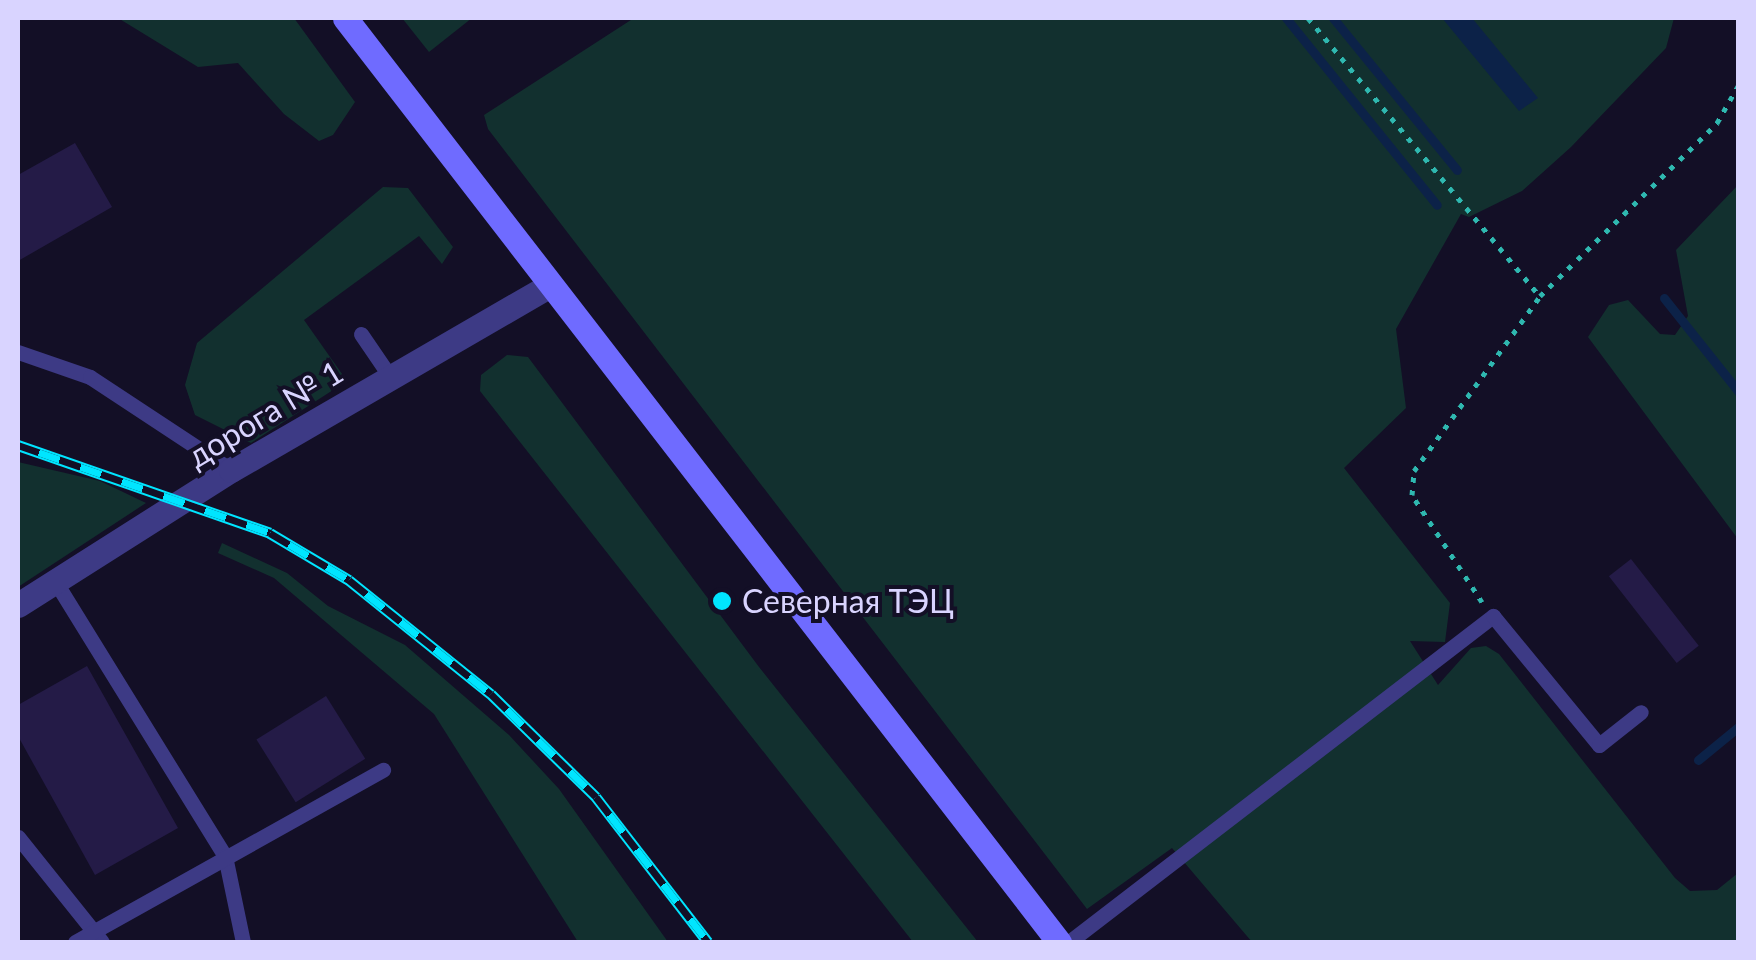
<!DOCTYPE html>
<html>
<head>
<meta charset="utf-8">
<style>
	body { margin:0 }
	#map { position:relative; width:1756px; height:960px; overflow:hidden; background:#130f26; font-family:Lato,sans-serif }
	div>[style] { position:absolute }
	.green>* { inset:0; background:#12302f }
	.water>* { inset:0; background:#0c2248 }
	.stream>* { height:9px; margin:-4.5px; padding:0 4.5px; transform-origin:4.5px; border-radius:4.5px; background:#0c2248 }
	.building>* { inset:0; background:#241b47; transform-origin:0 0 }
	.path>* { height:5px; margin-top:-2.5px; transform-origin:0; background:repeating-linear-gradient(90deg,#2fb8b0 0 5px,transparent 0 13px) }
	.lane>* { height:15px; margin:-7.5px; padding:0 7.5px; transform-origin:7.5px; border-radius:7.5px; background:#3d3a85 }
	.street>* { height:25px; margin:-12.5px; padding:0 12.5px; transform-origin:12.5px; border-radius:12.5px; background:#3d3a85 }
	.secondary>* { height:25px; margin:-12.5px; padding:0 12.5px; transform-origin:12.5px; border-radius:12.5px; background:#6f6bff }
	.rail>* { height:11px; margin-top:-5.5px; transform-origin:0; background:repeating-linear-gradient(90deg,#130f26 0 22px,#00e5ff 0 44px); box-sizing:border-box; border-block:2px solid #00e5ff }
	.dots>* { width:28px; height:28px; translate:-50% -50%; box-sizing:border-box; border:5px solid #130f26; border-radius:50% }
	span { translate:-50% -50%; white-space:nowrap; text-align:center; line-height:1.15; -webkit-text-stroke:8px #130f26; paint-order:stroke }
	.street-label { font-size:32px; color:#d9d4ff }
	.poi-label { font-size:32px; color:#d9d4ff }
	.left { translate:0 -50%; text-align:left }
	.frame { position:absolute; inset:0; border:20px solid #d9d4ff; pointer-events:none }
</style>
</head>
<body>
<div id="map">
	<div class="green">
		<i style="clip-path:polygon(118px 18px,294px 18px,355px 102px,333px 135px,319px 141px,284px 114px,238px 63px,198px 67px)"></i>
		<i style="clip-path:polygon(402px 18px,472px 18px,429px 52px)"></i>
		<i style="clip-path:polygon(634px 18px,1674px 18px,1666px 48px,1571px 147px,1522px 191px,1469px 217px,1461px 214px,1396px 329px,1406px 408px,1344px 468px,1450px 603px,1445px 642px,1410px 641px,1438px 685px,1471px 648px,1486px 646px,1499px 654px,1675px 878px,1690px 891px,1717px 890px,1738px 873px,1738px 942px,1252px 942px,1172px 848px,1087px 909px,488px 129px,484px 115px)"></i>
		<i style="clip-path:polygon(1738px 185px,1738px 539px,1588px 337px,1609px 305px,1628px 300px,1660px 334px,1675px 335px,1688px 316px,1676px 250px)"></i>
		<i style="clip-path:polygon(383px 187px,408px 188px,453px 247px,442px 264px,419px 236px,304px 320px,347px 381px,251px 443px,195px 415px,185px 385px,197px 343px)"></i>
		<i style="clip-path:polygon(507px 355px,528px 357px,759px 667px,978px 942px,913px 942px,480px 391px,481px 375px)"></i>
		<i style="clip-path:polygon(18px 462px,100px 481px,146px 503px,18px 587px)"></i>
		<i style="clip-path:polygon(222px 543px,287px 573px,328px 606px,405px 645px,509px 735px,559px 789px,668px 942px,578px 942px,434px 714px,274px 578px,218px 553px)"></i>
	</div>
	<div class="water">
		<i style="clip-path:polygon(1442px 18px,1472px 18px,1538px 98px,1519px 111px)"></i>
	</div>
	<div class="stream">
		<i style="left:1286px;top:18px;width:240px;rotate:51.1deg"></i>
		<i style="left:1333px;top:18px;width:196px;rotate:50.8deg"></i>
		<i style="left:1664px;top:298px;width:119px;rotate:51.5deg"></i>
		<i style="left:1698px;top:760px;width:52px;rotate:-39.5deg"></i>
	</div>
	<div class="building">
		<i style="clip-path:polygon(75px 143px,112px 207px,18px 261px,18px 175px)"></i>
		<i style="left:1631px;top:559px;width:110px;height:28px;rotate:52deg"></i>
		<i style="clip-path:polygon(87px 666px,178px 828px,95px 875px,18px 736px,18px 705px)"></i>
		<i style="left:326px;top:696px;width:74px;height:82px;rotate:58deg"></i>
	</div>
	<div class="path">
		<i style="left:1308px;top:18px;width:362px;rotate:50.2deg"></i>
		<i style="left:1482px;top:602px;width:128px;rotate:-123.2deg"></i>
		<i style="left:1412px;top:495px;width:24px;rotate:-85deg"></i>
		<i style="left:1414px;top:471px;width:216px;rotate:-54.2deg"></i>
		<i style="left:1540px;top:296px;width:248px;rotate:-44.3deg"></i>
		<i style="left:1717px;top:123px;width:43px;rotate:-60.4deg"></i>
	</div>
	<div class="lane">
		<i style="left:361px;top:334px;width:53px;rotate:55.7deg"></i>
		<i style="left:18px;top:352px;width:76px;rotate:19.1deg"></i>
		<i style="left:90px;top:377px;width:169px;rotate:33.4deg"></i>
		<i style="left:55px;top:581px;width:323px;rotate:58.3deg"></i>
		<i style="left:225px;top:856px;width:88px;rotate:78.2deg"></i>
		<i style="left:18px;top:837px;width:134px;rotate:51.3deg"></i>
		<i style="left:75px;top:942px;width:353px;rotate:-29.2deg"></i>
		<i style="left:1069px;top:942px;width:535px;rotate:-37.56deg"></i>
		<i style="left:1493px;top:616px;width:167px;rotate:50.6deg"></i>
		<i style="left:1599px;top:745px;width:53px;rotate:-38.2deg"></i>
	</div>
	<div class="street">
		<i style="left:18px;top:605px;width:252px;rotate:-32.4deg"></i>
		<i style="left:231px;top:470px;width:369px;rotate:-30.1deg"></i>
	</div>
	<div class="secondary">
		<i style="left:345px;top:18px;width:1168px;rotate:52.31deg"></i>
	</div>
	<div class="rail">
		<i style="left:18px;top:445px;width:267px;rotate:19.2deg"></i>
		<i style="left:270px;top:533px;width:92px;rotate:30.7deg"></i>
		<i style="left:349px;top:580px;width:182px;rotate:38.8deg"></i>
		<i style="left:491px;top:694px;width:147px;rotate:44.4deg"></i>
		<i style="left:596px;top:797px;width:183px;rotate:52.3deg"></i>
	</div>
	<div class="dots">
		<i style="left:722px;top:601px;background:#00e5ff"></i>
	</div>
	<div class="street-label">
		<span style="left:265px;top:414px;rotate:-31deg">дорога № 1</span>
	</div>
	<div class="poi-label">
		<span class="left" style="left:742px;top:601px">Северная ТЭЦ</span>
	</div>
	<div class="frame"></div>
</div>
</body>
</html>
